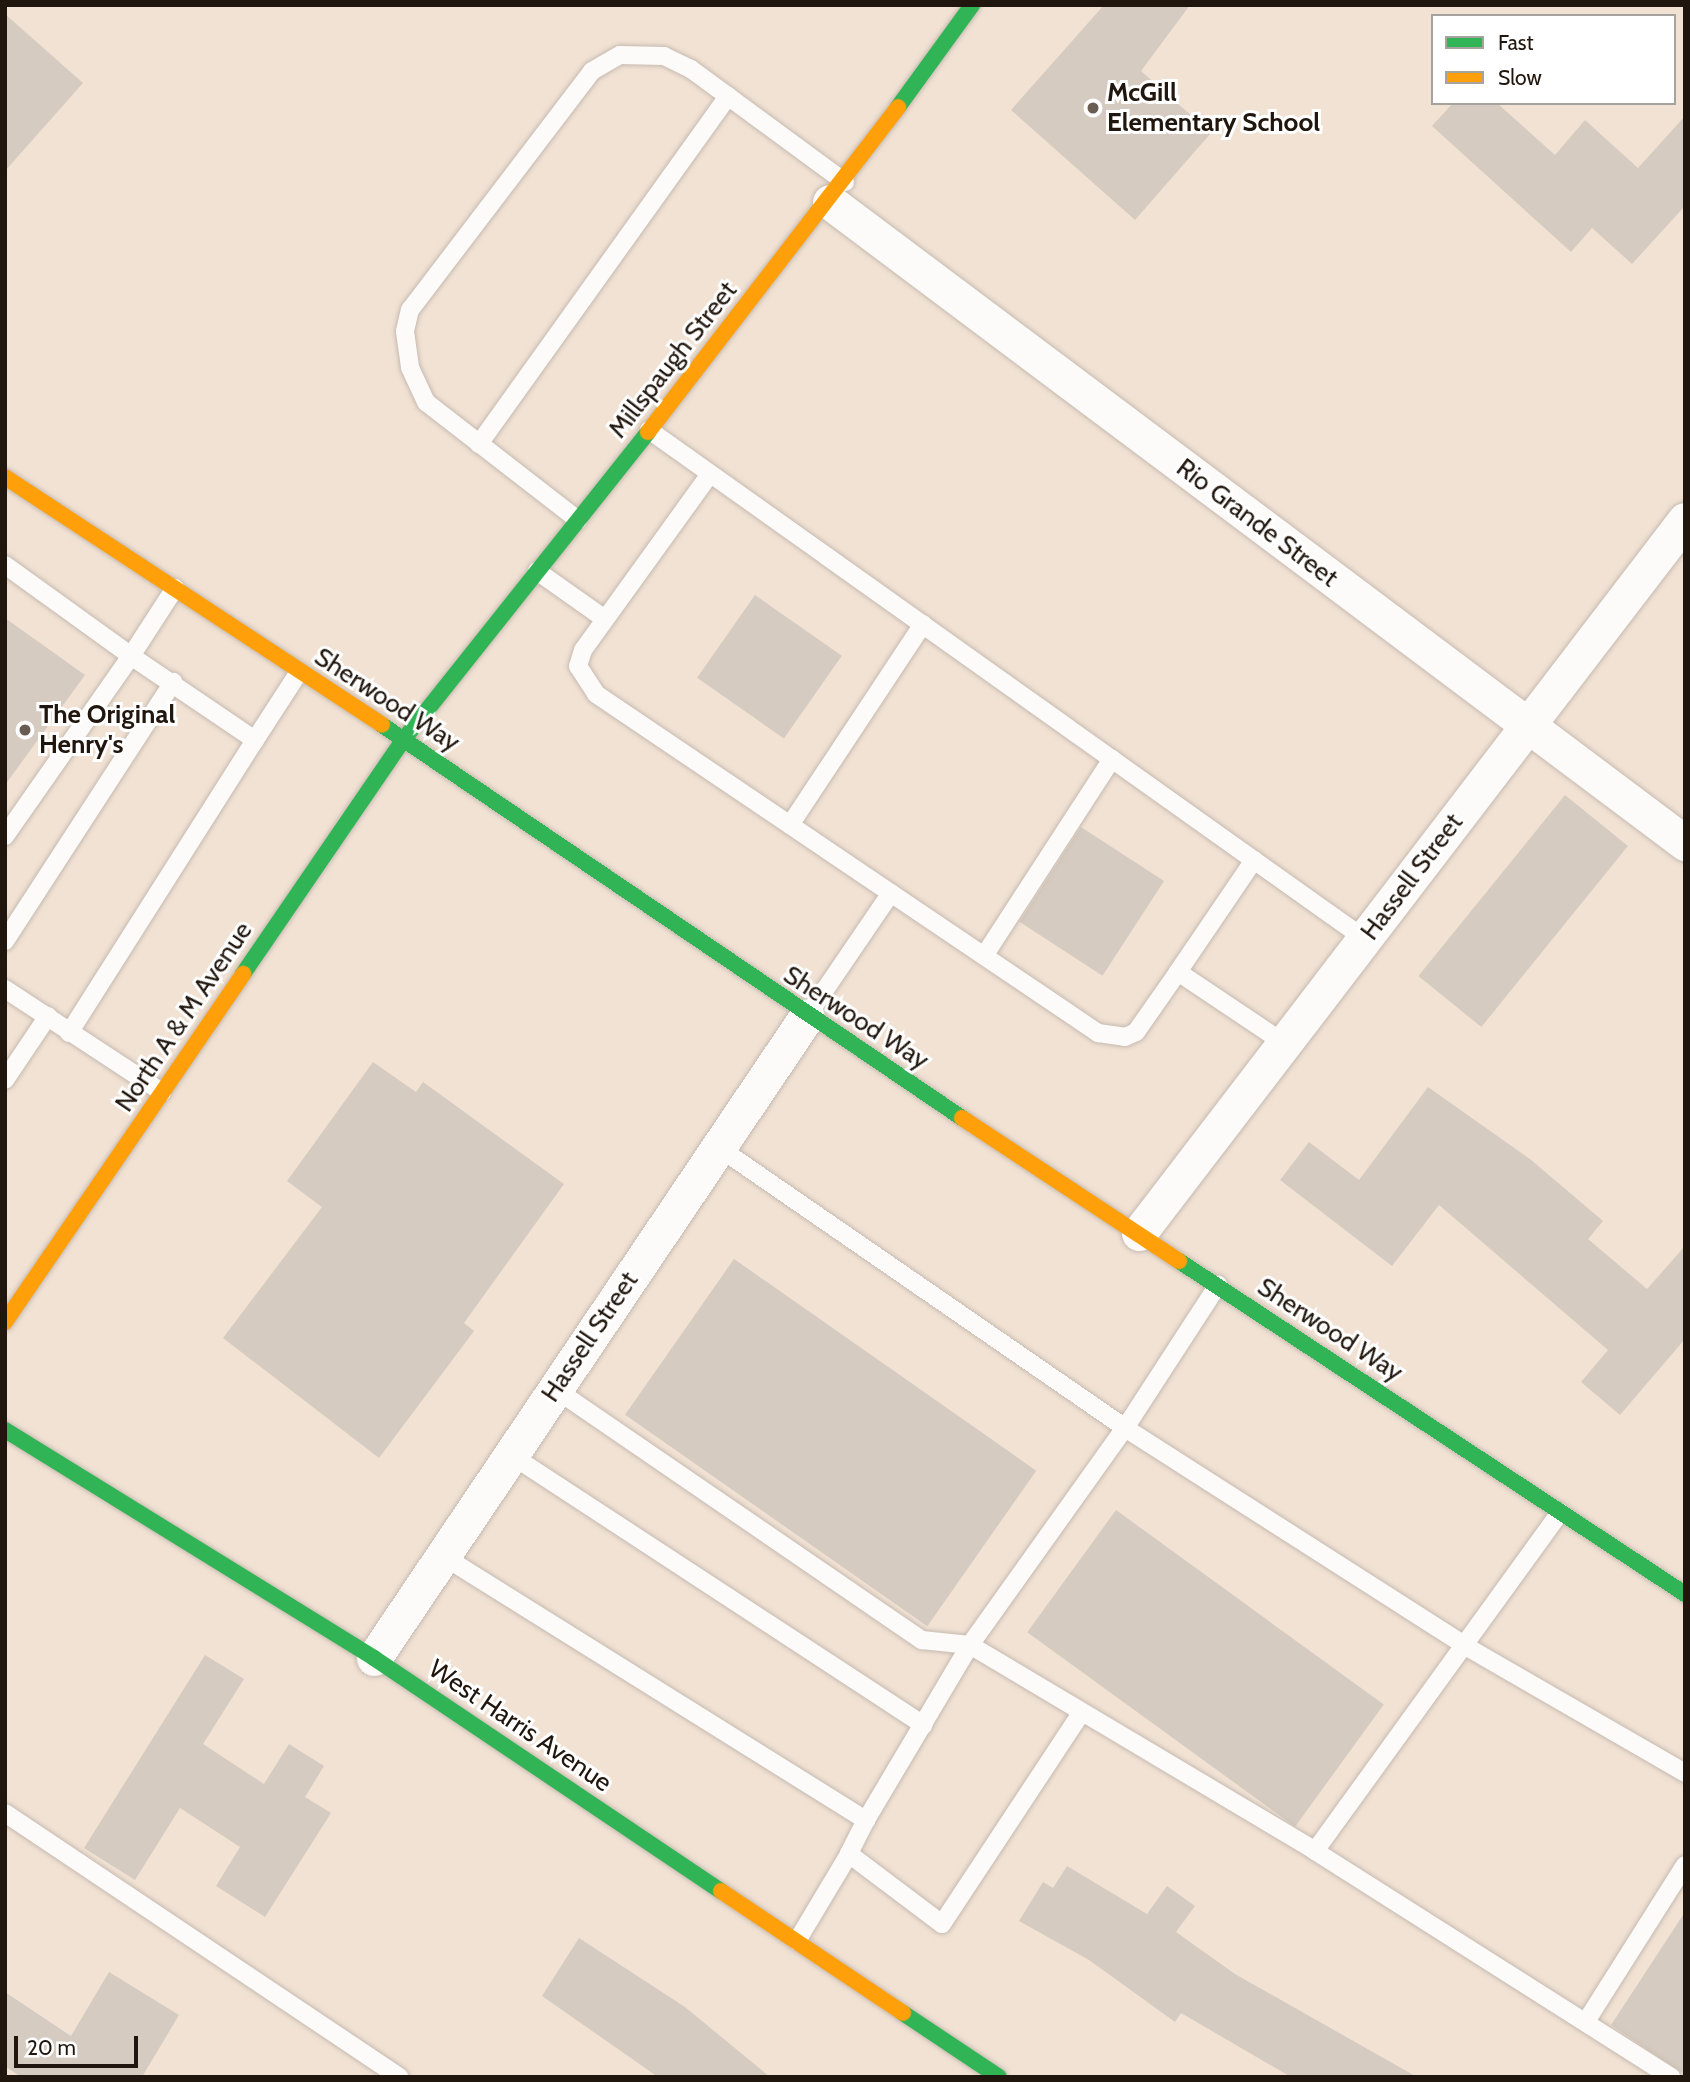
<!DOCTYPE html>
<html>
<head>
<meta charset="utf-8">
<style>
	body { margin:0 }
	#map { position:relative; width:1690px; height:2082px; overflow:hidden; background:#f1e2d4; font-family:Cabin,sans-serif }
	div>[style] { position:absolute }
	.building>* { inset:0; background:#d6cbc0; transform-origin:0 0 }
	.roads { filter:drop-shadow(0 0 2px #c6bab0) drop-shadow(0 0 2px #c6bab0) }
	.lane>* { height:18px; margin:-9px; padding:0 9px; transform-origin:9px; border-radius:9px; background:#fdfbf9 }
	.street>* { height:35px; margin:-17.5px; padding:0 17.5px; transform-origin:17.5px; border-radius:17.5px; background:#fdfbf9 }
	.fast>* { height:16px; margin:-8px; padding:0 8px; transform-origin:8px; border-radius:8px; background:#30b455 }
	.slow>* { height:16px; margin:-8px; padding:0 8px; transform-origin:8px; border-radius:8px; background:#ff9f0a }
	.dots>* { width:19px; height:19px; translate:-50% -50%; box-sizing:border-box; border:4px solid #fff; border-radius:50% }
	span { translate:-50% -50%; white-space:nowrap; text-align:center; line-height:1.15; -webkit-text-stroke:6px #fff; paint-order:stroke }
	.poi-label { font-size:26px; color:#20160d; font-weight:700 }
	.left { translate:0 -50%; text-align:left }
	.street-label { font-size:26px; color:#20160d }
	.frame { position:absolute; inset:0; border:7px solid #20160d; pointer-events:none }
	.legend { position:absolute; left:1431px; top:14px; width:245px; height:91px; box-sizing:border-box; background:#fff; border:2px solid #a6a29e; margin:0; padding:9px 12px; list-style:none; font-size:21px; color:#20160d }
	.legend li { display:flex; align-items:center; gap:14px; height:35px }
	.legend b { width:35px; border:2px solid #a6a29e }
	.scale { position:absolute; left:14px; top:2036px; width:124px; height:32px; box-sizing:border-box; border:4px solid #20160d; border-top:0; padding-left:9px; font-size:21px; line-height:24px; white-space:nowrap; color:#20160d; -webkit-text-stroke:5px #fff; paint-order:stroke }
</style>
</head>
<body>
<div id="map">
	<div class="building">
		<i style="clip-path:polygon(1104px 5px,1190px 5px,1141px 71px,1211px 133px,1135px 220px,1011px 110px)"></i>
		<i style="clip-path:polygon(5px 14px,83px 83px,5px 171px)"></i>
		<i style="clip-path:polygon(1453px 103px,1497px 103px,1555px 155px,1585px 120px,1638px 168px,1685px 116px,1685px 206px,1632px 264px,1592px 228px,1571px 252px,1432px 126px)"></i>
		<i style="left:755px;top:595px;width:106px;height:101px;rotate:35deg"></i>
		<i style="clip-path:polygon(5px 618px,85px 675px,5px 785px)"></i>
		<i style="left:1565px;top:795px;width:81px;height:233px;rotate:39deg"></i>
		<i style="left:1081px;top:827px;width:99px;height:113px;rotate:33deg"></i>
		<i style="clip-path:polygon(373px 1062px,416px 1092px,423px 1082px,564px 1184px,464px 1323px,474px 1331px,379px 1458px,223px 1338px,322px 1207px,287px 1181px)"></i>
		<i style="clip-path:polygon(1428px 1087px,1530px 1159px,1603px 1221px,1588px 1239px,1647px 1289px,1685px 1246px,1685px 1339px,1620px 1415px,1581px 1382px,1608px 1350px,1439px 1205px,1392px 1266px,1280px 1180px,1309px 1142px,1359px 1180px)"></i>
		<i style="left:734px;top:1259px;width:369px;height:190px;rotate:35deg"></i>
		<i style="left:1116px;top:1510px;width:331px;height:151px;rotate:36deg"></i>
		<i style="clip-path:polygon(205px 1655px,244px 1679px,203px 1744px,264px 1784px,289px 1744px,324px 1766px,305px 1797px,331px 1813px,265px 1917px,216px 1886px,240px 1847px,180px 1808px,135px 1880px,84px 1848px)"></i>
		<i style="clip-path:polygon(1067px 1866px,1147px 1914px,1167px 1886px,1195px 1906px,1176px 1932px,1235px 1974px,1417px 2077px,1291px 2077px,1181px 2013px,1175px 2022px,1089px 1960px,1019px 1921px,1043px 1882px,1053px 1888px)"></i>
		<i style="clip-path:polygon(1685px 1912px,1685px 2075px,1611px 2025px)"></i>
		<i style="clip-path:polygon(579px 1938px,685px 2007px,770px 2077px,658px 2077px,542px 1996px)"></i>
		<i style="clip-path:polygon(109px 1972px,179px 2015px,142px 2077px,21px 2077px,5px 2066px,5px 1992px,71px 2036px)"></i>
	</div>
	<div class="roads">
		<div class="lane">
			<i style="left:649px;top:430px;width:878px;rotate:35.41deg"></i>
			<i style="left:479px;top:444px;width:428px;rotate:-54.4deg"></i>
			<i style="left:710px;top:474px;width:217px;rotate:125.8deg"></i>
			<i style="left:583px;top:650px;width:17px;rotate:107deg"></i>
			<i style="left:578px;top:666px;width:33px;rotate:57deg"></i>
			<i style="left:596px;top:694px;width:606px;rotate:34.03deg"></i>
			<i style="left:1098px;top:1033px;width:27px;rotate:8deg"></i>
			<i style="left:1125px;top:1037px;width:12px;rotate:-24deg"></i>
			<i style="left:1136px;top:1032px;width:73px;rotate:-55deg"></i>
			<i style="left:578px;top:520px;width:192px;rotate:-142.2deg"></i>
			<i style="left:426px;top:402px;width:38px;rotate:-115deg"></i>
			<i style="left:410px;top:367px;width:36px;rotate:-98deg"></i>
			<i style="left:405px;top:331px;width:22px;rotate:-77deg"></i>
			<i style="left:410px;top:310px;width:300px;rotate:-52.7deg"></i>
			<i style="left:592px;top:71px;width:32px;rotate:-30deg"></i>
			<i style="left:620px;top:55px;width:44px;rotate:1.3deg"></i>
			<i style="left:664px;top:56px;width:30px;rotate:26deg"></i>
			<i style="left:691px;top:69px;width:191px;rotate:36.3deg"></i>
			<i style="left:5px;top:565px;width:155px;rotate:35.8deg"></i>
			<i style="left:131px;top:656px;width:81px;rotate:-57.1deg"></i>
			<i style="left:537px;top:571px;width:83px;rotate:35.2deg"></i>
			<i style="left:255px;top:740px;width:81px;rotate:-57.1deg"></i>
			<i style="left:790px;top:825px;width:241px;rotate:-56.5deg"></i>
			<i style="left:5px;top:836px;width:220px;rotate:-55deg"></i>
			<i style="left:131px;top:656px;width:150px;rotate:34.1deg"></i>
			<i style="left:255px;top:740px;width:347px;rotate:122.4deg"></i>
			<i style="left:1254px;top:860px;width:135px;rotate:124.2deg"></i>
			<i style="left:1178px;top:972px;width:128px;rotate:33.8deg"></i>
			<i style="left:5px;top:941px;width:309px;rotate:-57deg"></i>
			<i style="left:984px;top:956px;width:235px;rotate:-57deg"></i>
			<i style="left:5px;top:989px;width:188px;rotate:33.3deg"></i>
			<i style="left:807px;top:1016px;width:149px;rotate:-55.7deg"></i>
			<i style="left:5px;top:1080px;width:77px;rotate:-56.1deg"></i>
			<i style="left:718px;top:1147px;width:495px;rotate:34.6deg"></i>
			<i style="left:1125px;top:1428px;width:406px;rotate:32.6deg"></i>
			<i style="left:1467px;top:1647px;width:252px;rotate:30deg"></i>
			<i style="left:555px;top:1389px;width:445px;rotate:34.4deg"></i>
			<i style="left:922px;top:1640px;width:48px;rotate:5.9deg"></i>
			<i style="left:970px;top:1645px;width:402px;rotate:30.8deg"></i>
			<i style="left:1315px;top:1851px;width:422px;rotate:32.4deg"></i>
			<i style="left:511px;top:1455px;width:493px;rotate:33.2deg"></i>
			<i style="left:443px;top:1556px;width:499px;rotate:32deg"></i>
			<i style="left:866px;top:1820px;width:204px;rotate:-59.3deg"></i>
			<i style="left:970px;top:1645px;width:267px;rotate:-54.5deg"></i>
			<i style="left:1125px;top:1428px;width:171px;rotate:-57deg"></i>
			<i style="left:5px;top:1813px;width:475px;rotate:33.8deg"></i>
			<i style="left:866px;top:1820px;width:38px;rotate:117deg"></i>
			<i style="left:849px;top:1854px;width:116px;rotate:37deg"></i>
			<i style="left:942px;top:1924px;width:254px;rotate:-56.6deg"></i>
			<i style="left:1315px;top:1851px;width:418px;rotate:-54.1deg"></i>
			<i style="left:797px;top:1941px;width:101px;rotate:-59.1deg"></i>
			<i style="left:1587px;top:2020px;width:183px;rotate:-57.7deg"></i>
		</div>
		<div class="street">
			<i style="left:830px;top:202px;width:1069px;rotate:36.86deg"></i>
			<i style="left:1139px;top:1233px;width:898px;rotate:-52.56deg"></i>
			<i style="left:374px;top:1658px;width:774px;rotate:-56deg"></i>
		</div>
		<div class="fast">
			<i style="left:898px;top:107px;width:126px;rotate:-54deg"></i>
			<i style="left:382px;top:725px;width:701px;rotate:34.12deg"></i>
			<i style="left:243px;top:974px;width:285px;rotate:-55.6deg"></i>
			<i style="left:404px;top:739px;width:392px;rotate:-51.5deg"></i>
			<i style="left:1179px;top:1261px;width:606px;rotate:33.35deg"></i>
			<i style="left:5px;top:1430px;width:434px;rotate:31.7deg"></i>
			<i style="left:374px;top:1658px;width:418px;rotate:33.9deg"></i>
			<i style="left:903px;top:2013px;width:115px;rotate:33.7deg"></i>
		</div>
		<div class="slow">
			<i style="left:648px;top:432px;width:410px;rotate:-52.4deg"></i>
			<i style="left:5px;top:477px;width:451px;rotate:33.3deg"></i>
			<i style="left:962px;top:1118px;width:260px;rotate:33.4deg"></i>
			<i style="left:5px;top:1322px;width:422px;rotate:-55.6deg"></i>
			<i style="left:721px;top:1891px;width:219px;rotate:33.8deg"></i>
		</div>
	</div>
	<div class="dots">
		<i style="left:1093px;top:108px;background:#695d53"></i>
		<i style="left:25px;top:730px;background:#695d53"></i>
	</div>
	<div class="poi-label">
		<span class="left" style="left:1107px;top:108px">McGill<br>Elementary School</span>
		<span class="left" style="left:39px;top:730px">The Original<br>Henry's</span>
	</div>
	<div class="street-label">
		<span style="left:673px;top:360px;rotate:-52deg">Millspaugh Street</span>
		<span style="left:1257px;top:523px;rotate:37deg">Rio Grande Street</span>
		<span style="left:387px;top:700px;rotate:33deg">Sherwood Way</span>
		<span style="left:1412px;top:877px;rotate:-53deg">Hassell Street</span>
		<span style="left:184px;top:1017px;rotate:-56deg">North A &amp; M Avenue</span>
		<span style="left:856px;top:1018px;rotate:33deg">Sherwood Way</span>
		<span style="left:1330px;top:1330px;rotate:33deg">Sherwood Way</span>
		<span style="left:590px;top:1337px;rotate:-56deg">Hassell Street</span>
		<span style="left:520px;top:1726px;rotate:34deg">West Harris Avenue</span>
	</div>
	<div class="frame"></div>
	<ul class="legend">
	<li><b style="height:9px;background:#30b455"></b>Fast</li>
	<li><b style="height:9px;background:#ff9f0a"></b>Slow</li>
	</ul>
	<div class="scale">20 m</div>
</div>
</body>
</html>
